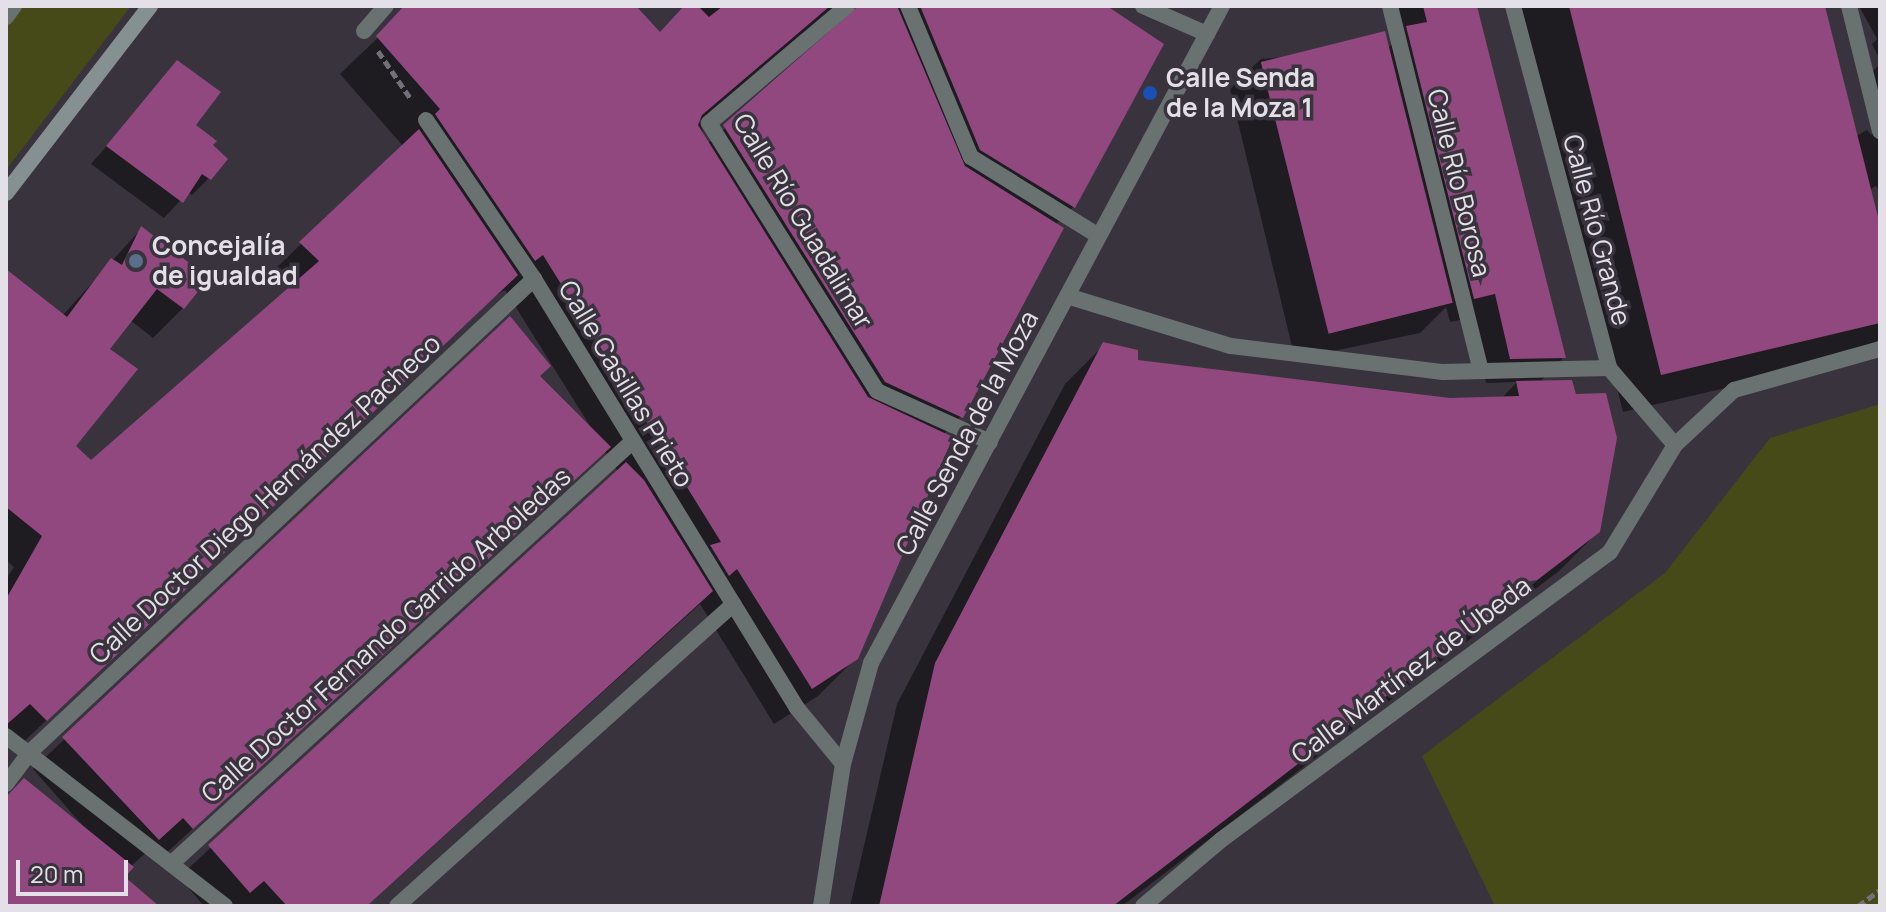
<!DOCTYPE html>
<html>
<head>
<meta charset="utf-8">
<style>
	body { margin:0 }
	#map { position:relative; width:1886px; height:912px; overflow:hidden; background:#39333e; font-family:Manrope,sans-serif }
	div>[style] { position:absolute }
	.green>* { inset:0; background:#464918 }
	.shadow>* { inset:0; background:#0007 }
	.building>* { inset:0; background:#90487f; transform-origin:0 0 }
	.path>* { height:5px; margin-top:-2.5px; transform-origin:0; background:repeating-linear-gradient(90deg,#746f78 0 8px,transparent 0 12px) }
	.street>* { height:16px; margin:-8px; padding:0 8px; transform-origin:8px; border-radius:8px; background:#697171 }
	.secondary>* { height:16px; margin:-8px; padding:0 8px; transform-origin:8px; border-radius:8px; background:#859191 }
	.dots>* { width:22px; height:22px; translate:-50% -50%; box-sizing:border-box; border:4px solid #39333e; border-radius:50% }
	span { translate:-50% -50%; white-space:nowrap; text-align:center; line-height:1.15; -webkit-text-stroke:7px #39333e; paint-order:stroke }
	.poi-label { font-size:26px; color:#e4e0e7; font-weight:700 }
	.left { translate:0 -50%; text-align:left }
	.street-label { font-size:26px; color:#e4e0e7 }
	.frame { position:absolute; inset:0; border:8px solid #e4e0e7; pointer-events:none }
	.scale { position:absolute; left:16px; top:860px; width:112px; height:36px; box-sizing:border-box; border:4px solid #e4e0e7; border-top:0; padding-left:10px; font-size:24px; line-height:28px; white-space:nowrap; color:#e4e0e7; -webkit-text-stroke:6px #39333e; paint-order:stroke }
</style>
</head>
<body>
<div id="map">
	<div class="green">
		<i style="clip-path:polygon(6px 6px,131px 6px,6px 170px)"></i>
		<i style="clip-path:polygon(1880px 404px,1880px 906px,1495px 906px,1422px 756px,1665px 573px,1770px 438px)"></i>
	</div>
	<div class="shadow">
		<i style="clip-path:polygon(evenodd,411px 6px,633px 6px,660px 35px,690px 6px,1105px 6px,1161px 45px,1073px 207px,1056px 224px,961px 416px,943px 435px,856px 658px,818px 696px,774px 724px,700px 604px,367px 906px,204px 906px,179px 877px,618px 472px,604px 450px,161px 858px,152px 847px,130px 867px,122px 877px,156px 906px,6px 906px,6px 799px,92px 836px,33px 769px,510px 319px,538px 377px,590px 426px,505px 290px,496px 295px,16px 749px,6px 739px,6px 579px,14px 567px,6px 560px,6px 277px,62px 316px,141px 229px,183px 308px,153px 338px,130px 320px,108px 349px,74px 446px,91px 463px,289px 290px,271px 273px,403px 146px,340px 74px,411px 6px,801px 34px,819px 35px,818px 48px,707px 144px,699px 121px,801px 34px)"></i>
		<i style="clip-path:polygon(1392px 6px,1475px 6px,1564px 357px,1539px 383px,1574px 396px,1598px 532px,1559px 571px,1122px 906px,850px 906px,897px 704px,1065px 384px,1104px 345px,1136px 362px,1450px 400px,1501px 399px,1517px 382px,1486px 383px,1470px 318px,1450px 322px,1446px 307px,1420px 333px,1295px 359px,1230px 89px,1261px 59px,1387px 49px,1400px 36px)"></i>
		<i style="clip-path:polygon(1521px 6px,1823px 6px,1856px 136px,1867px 130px,1871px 135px,1880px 126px,1880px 192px,1876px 186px,1869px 190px,1880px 233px,1880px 338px,1862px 356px,1623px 412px)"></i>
		<i style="clip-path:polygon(1859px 6px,1880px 6px,1880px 60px,1872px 44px,1877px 39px)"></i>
		<i style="clip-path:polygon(178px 63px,193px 125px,210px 145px,209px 178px,192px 195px,188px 192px,164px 218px,91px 164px)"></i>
		<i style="clip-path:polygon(1880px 64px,1880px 95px,1870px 74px)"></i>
	</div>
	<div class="building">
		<i style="clip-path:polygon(404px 6px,636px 6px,660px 32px,684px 6px,698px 6px,709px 17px,723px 6px,830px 6px,702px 115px,698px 125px,868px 397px,953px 437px,858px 659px,812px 689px,737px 569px,729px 576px,710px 545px,721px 542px,543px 255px,535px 261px,435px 114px,440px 109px,376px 36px)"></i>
		<i style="clip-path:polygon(858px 6px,897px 6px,965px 166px,1064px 228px,963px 418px,885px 382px,723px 125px)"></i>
		<i style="clip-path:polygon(920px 6px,1107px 6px,1164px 44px,1075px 208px,980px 150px)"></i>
		<i style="clip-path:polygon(1423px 6px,1477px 6px,1566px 358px,1510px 359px,1495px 294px,1474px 299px,1406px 26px,1427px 22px)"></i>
		<i style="clip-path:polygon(1569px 6px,1825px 6px,1880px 225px,1880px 323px,1661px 375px)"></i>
		<i style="left:1385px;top:31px;width:280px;height:128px;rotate:76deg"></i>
		<i style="clip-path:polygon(177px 60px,221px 92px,196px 125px,217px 141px,213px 145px,228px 159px,211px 180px,202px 174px,183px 203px,106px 146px)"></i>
		<i style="clip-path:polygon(419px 129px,518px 275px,47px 721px,30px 704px,6px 725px,6px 599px,42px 536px,6px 507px,6px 269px,67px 317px,111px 258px,122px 265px,141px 226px,209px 278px,184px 309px,157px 289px,110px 349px,138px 369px,76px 446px,91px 460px,319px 261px,299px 242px)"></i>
		<i style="clip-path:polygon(510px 316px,551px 366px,540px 376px,611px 447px,193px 829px,183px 818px,159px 840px,62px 737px)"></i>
		<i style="clip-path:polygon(1103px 342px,1138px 350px,1138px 360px,1450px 398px,1519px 396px,1516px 381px,1572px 380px,1576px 394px,1606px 393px,1617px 438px,1600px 532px,1113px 906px,879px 906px,935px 663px)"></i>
		<i style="clip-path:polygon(626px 462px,644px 480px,713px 591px,367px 906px,287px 906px,264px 881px,250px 893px,208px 845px)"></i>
		<i style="clip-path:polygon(24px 778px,134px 867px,125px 877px,159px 906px,6px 906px,6px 797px)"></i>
	</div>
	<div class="path">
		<i style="left:378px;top:51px;width:58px;rotate:55.5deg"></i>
		<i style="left:1858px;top:906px;width:27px;rotate:-36deg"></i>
	</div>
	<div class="street">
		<i style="left:847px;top:6px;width:181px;rotate:139.7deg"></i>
		<i style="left:709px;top:123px;width:316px;rotate:57.9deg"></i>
		<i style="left:877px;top:391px;width:124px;rotate:24.3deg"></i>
		<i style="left:908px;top:6px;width:164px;rotate:67.4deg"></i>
		<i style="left:971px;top:157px;width:150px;rotate:31.7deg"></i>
		<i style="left:1143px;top:6px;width:70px;rotate:23.6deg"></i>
		<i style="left:1390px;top:6px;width:376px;rotate:76deg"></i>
		<i style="left:1513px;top:6px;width:375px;rotate:75.1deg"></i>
		<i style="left:1609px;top:368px;width:101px;rotate:49.4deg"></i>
		<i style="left:1849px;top:6px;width:129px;rotate:76.1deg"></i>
		<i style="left:6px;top:17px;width:14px;rotate:-54deg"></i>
		<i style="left:364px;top:31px;width:33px;rotate:-49deg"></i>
		<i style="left:426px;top:120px;width:192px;rotate:55.8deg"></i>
		<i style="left:534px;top:279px;width:503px;rotate:58.49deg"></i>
		<i style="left:797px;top:708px;width:72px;rotate:50.6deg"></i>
		<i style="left:1067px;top:296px;width:171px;rotate:17deg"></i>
		<i style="left:1231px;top:346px;width:214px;rotate:7deg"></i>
		<i style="left:1443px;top:372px;width:166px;rotate:-1.4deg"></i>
		<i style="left:6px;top:736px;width:277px;rotate:37.8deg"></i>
		<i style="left:6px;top:784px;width:39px;rotate:-53deg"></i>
		<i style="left:29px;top:753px;width:693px;rotate:-43.19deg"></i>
		<i style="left:171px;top:864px;width:626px;rotate:-42.48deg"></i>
		<i style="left:397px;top:906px;width:452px;rotate:-41.9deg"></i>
		<i style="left:821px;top:906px;width:144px;rotate:-81.2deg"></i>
		<i style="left:843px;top:764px;width:105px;rotate:-74.5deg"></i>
		<i style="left:871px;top:663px;width:745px;rotate:-61.89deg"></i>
		<i style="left:1143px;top:906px;width:102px;rotate:-40.2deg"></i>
		<i style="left:1221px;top:840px;width:484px;rotate:-36.5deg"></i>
		<i style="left:1610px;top:552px;width:125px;rotate:-58.7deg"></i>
		<i style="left:1675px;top:445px;width:81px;rotate:-43deg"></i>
		<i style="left:1734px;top:390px;width:152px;rotate:-15.7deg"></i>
	</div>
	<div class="secondary">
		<i style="left:6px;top:193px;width:236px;rotate:-52.4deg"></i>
	</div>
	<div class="dots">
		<i style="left:1150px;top:93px;background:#1a4fb4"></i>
		<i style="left:136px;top:261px;background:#5c6f8a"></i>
	</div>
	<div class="poi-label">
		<span class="left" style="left:1166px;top:93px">Calle Senda<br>de la Moza 1</span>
		<span class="left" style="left:152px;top:261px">Concejalía<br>de igualdad</span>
	</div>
	<div class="street-label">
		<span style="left:1459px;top:183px;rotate:76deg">Calle Río Borosa</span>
		<span style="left:803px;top:221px;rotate:59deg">Calle Río Guadalimar</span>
		<span style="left:1597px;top:230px;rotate:75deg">Calle Río Grande</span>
		<span style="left:626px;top:384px;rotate:59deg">Calle Casillas Prieto</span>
		<span style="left:967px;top:433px;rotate:-62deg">Calle Senda de la Moza</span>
		<span style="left:265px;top:499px;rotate:-43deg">Calle Doctor Diego Hernández Pacheco</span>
		<span style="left:386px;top:635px;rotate:-42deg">Calle Doctor Fernando Garrido Arboledas</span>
		<span style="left:1411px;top:670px;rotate:-37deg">Calle Martínez de Úbeda</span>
	</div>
	<div class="frame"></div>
	<div class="scale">20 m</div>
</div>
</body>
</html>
